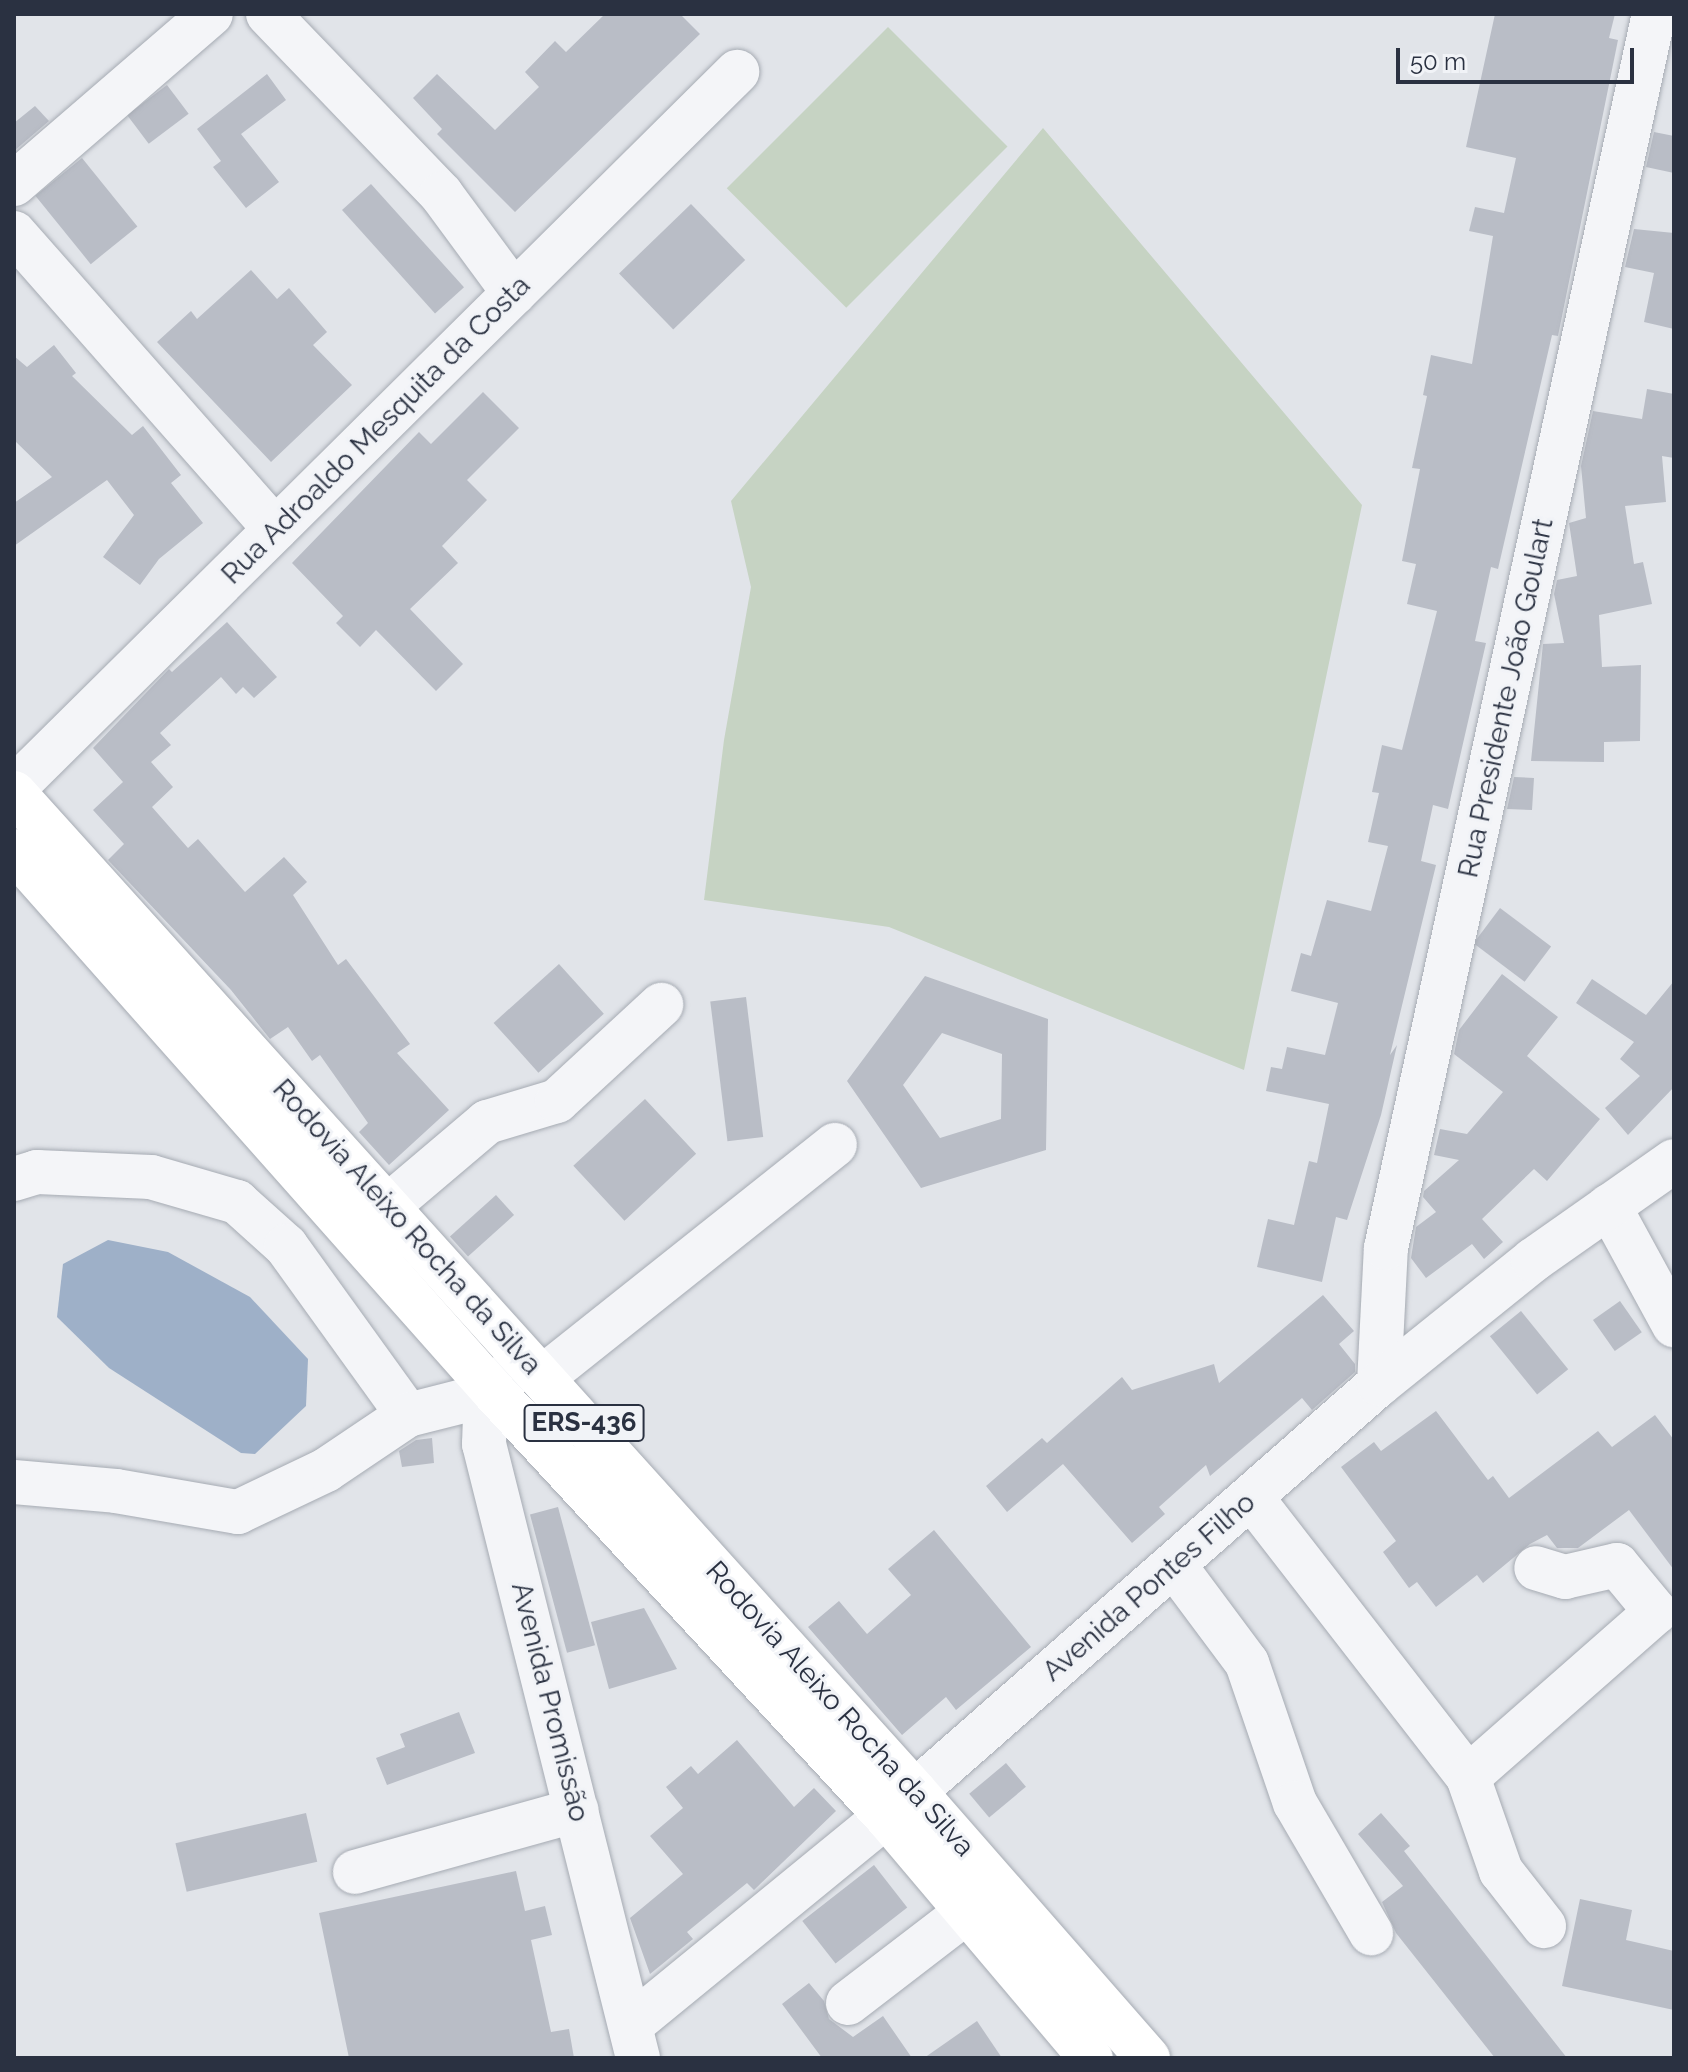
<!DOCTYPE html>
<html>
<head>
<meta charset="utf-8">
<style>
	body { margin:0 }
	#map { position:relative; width:1688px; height:2072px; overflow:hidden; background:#e1e4e9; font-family:Raleway,sans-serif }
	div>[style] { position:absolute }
	.green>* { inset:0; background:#c6d3c3; transform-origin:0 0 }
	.water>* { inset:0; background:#9eb0c8 }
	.building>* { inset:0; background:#b9bdc6; transform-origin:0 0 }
	.roads { filter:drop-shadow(0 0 2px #a6abb3) drop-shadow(0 0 2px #a6abb3) }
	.minor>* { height:44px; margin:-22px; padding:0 22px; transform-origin:22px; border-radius:22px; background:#f4f5f8 }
	.major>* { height:44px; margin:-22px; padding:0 22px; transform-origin:22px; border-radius:22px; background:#fff }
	span { translate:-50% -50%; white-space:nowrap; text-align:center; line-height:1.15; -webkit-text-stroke:6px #f1f3f7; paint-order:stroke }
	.shield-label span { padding:2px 6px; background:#f1f3f7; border:2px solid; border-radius:6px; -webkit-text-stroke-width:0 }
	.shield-label { font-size:26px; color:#2a3141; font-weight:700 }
	.street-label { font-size:28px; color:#2a3141 }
	.frame { position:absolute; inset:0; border:16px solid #2a3141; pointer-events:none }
	.scale { position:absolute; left:1396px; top:48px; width:238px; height:36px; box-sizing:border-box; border:4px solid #2a3141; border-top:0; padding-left:10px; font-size:24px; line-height:28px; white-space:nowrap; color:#2a3141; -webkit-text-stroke:6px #f1f3f7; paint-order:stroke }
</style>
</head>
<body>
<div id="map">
	<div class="green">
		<i style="left:888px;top:27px;width:169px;height:228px;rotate:45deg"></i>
		<i style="clip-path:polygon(1043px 128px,1362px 505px,1244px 1070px,889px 927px,704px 900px,724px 740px,751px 587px,731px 501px)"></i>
	</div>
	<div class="water">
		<i style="clip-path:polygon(108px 1240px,168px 1252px,250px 1297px,308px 1359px,306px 1406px,255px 1454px,241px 1453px,109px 1368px,57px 1317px,63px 1264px)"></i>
	</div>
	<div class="building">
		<i style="clip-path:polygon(605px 14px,680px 14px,700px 34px,515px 212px,437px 134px,442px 129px,413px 98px,437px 74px,495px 130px,539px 87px,525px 72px,555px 41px,566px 52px)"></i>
		<i style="clip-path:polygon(1495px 14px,1615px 14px,1609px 38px,1618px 40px,1558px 336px,1552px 335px,1498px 569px,1491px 567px,1475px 641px,1486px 643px,1448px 809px,1433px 805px,1421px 861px,1436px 865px,1390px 1055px,1397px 1045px,1381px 1115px,1347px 1220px,1336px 1217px,1322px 1282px,1257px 1267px,1268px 1219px,1294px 1225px,1309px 1161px,1317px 1163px,1329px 1104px,1266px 1091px,1271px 1067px,1282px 1069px,1287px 1047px,1325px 1055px,1338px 1003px,1291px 991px,1301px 953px,1311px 956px,1327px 900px,1371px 911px,1388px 846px,1368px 842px,1379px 793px,1372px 792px,1382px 745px,1402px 750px,1437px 611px,1407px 604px,1416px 564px,1402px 561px,1420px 469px,1412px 468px,1427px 396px,1423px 395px,1431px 355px,1472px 364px,1493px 236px,1469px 231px,1475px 207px,1504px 213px,1516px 158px,1466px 147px)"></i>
		<i style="clip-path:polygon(267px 74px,286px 100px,241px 134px,279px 182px,246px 208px,213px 167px,221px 161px,197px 129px)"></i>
		<i style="left:167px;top:85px;width:36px;height:50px;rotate:53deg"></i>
		<i style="clip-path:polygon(35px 106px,49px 121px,14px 151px,14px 123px)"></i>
		<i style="clip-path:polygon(1654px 132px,1674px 136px,1674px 173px,1646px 167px)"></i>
		<i style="left:82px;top:158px;width:88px;height:60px;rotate:51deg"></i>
		<i style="left:371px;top:184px;width:139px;height:39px;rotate:48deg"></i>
		<i style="left:691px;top:204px;width:78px;height:100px;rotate:46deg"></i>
		<i style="clip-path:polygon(1634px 229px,1674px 233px,1674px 329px,1644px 322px,1654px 273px,1625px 267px)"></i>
		<i style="clip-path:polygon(251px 270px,277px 299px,289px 288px,327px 332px,313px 345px,352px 385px,271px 462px,157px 342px,191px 311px,197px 319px)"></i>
		<i style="clip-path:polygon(54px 345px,76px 373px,72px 376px,132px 435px,143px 426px,181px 475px,171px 483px,203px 523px,159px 559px,140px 585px,103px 557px,134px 515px,107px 480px,14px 546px,14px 503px,52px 477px,14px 440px,14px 356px,27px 367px)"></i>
		<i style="clip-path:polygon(1647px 389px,1674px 394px,1674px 458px,1662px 456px,1666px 502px,1625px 506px,1634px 564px,1643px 562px,1652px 604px,1599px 615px,1602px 667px,1641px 665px,1640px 741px,1604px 742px,1604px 762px,1531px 761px,1543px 644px,1564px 643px,1554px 594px,1557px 580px,1577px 576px,1569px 523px,1586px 518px,1581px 466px,1593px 411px,1642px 419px)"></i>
		<i style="clip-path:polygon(483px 392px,519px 428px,467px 480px,487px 500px,442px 546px,458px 563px,410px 609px,463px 664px,436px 691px,376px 630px,360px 647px,336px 623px,343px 616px,292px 563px,419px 432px,431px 444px)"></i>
		<i style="clip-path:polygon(227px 622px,277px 677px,254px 698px,243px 687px,236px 694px,221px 677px,160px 733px,171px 745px,151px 762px,173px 787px,152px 807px,188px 848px,198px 839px,245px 892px,284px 857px,307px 882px,293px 895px,338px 965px,346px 959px,410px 1044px,397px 1053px,449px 1110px,389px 1165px,359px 1132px,368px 1123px,320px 1055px,312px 1061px,288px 1027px,270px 1039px,231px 990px,108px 860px,124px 844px,93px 810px,123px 782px,93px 748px,169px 669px,172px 672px)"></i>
		<i style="clip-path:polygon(1514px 777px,1534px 778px,1532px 810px,1507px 809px)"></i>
		<i style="left:1500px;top:908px;width:64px;height:44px;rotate:37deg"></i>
		<i style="left:559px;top:964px;width:67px;height:88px;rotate:48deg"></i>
		<i style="clip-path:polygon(1502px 974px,1558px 1017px,1527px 1056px,1600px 1119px,1547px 1181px,1534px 1169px,1482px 1219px,1503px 1242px,1484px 1259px,1472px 1244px,1426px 1278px,1411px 1258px,1416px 1227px,1436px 1212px,1423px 1197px,1424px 1191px,1459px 1160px,1434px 1155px,1440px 1129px,1467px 1134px,1503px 1092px,1454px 1054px,1459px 1030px)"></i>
		<i style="clip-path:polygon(evenodd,925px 976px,1048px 1019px,1046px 1150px,921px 1188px,847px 1081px,925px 976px,942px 1033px,1002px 1054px,1001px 1119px,940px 1138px,903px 1085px,942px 1033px)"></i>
		<i style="clip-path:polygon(1592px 979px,1646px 1015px,1674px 981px,1674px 1087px,1628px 1135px,1605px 1108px,1640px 1076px,1620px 1059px,1634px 1042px,1576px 1003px)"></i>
		<i style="left:746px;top:997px;width:141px;height:36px;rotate:83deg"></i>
		<i style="left:645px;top:1099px;width:75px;height:98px;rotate:47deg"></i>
		<i style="left:496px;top:1195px;width:27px;height:62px;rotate:48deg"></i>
		<i style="clip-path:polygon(1323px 1295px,1354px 1331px,1339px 1344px,1355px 1364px,1355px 1372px,1312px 1410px,1302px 1398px,1210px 1476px,1206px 1465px,1159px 1507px,1165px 1514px,1132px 1543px,1063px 1464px,1007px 1512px,986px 1486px,1042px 1438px,1047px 1443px,1122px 1377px,1132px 1390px,1214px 1364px,1219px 1383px)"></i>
		<i style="left:1620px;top:1301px;width:38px;height:33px;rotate:55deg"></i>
		<i style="left:1521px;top:1311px;width:75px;height:40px;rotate:51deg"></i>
		<i style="clip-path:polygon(1436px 1411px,1488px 1480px,1493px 1476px,1509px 1498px,1598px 1431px,1612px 1447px,1655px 1415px,1674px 1440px,1674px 1570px,1629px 1510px,1578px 1548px,1557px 1548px,1547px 1535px,1530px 1544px,1483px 1583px,1477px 1575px,1436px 1607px,1417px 1582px,1409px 1588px,1383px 1552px,1396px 1541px,1341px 1467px,1374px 1442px,1381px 1451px)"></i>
		<i style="clip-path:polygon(432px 1438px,434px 1463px,402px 1467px,399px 1451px,416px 1440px)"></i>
		<i style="left:558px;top:1507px;width:143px;height:29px;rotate:75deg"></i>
		<i style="clip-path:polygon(934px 1530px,1031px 1647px,956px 1710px,946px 1697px,902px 1735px,808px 1627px,839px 1601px,867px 1634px,911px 1595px,888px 1569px)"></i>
		<i style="clip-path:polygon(644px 1608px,677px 1669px,609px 1689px,591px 1622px)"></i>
		<i style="clip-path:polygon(459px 1712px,475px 1753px,387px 1785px,376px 1758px,405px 1747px,400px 1734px)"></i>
		<i style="clip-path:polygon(737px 1740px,794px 1807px,814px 1788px,836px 1811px,754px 1890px,747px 1883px,687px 1932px,693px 1939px,650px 1974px,630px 1918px,683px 1874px,650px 1836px,683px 1808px,666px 1787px,691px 1766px,698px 1774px)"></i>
		<i style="left:1006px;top:1763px;width:31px;height:48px;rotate:50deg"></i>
		<i style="left:306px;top:1813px;width:50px;height:134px;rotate:77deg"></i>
		<i style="clip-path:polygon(1381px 1813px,1410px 1846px,1404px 1851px,1567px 2058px,1495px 2058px,1396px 1933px,1382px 1902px,1403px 1886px,1358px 1834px)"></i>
		<i style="left:874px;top:1865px;width:54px;height:91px;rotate:52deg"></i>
		<i style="clip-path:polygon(516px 1871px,525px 1911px,545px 1906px,552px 1935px,531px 1940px,551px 2032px,569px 2029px,574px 2058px,349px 2058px,319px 1913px)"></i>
		<i style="clip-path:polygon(1580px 1899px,1632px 1910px,1626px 1940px,1674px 1951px,1674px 2010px,1562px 1986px)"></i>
		<i style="clip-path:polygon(809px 1983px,824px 2001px,829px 2019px,853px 2037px,883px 2016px,912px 2058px,822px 2058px,782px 2004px)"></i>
		<i style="clip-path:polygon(977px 2021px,1002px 2058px,924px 2058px)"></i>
	</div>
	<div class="roads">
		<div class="minor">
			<i style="left:268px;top:14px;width:250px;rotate:46.1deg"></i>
			<i style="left:441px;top:194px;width:123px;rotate:53.6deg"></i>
			<i style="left:14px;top:184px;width:260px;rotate:-40.8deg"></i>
			<i style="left:14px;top:233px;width:395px;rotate:48.6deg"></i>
			<i style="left:14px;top:788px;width:1018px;rotate:-44.72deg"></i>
			<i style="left:14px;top:1179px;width:24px;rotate:-17deg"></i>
			<i style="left:37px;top:1172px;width:114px;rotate:2.5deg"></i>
			<i style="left:151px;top:1177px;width:90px;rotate:16.2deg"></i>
			<i style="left:237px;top:1202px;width:66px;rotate:41.9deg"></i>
			<i style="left:286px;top:1246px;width:208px;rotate:54.2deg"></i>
			<i style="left:388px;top:1206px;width:130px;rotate:-40.3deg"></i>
			<i style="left:487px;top:1122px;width:73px;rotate:-16.7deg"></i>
			<i style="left:557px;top:1101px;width:142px;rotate:-42.7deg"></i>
			<i style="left:1609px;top:1206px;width:136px;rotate:61.4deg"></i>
			<i style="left:515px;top:1364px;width:60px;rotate:120deg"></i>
			<i style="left:485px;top:1416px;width:28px;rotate:92deg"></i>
			<i style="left:484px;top:1444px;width:633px;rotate:75.92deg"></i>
			<i style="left:543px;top:1377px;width:373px;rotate:-38.5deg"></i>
			<i style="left:1379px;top:1384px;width:136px;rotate:-87.1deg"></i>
			<i style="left:1386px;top:1248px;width:1263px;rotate:-77.75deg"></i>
			<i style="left:14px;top:1482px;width:102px;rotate:5deg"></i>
			<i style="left:116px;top:1491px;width:124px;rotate:9.8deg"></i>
			<i style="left:238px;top:1512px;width:98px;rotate:-25.5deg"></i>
			<i style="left:326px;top:1470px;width:99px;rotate:-33.9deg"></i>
			<i style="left:408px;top:1415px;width:90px;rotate:-14.2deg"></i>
			<i style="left:1251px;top:1497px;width:354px;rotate:52.2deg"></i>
			<i style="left:1468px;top:1777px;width:100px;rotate:70.7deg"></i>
			<i style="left:1501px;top:1871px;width:70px;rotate:52deg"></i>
			<i style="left:1174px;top:1565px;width:122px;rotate:53.3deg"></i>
			<i style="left:1247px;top:1663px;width:148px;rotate:71.1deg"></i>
			<i style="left:1295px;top:1803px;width:151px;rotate:59.7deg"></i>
			<i style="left:1468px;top:1777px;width:250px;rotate:-41.3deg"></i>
			<i style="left:1656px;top:1612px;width:61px;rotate:-129.7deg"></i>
			<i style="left:1617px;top:1565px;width:53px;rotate:167deg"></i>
			<i style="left:1565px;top:1577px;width:30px;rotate:-163deg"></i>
			<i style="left:355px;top:1872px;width:230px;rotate:-15.6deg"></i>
			<i style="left:848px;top:2003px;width:146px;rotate:-37.5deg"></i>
			<i style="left:632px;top:2024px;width:340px;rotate:-39.3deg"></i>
			<i style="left:895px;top:1809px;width:644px;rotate:-41.29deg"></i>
			<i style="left:1379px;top:1384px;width:198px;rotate:-38.8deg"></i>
			<i style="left:1533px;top:1260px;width:172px;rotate:-35.1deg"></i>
		</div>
		<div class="major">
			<i style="left:14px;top:793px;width:1345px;rotate:47.95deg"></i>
			<i style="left:915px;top:1792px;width:354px;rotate:48.8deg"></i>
			<i style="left:14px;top:851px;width:725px;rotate:48.41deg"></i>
			<i style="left:495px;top:1393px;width:577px;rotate:47.25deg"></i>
			<i style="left:887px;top:1817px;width:316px;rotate:49.8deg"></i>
		</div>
	</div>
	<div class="shield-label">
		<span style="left:584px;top:1423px">ERS-436</span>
	</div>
	<div class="street-label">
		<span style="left:376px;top:430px;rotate:-45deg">Rua Adroaldo Mesquita da Costa</span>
		<span style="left:1506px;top:698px;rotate:-78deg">Rua Presidente João Goulart</span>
		<span style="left:407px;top:1227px;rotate:48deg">Rodovia Aleixo Rocha da Silva</span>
		<span style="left:1149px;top:1587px;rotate:-41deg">Avenida Pontes Filho</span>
		<span style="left:550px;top:1702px;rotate:76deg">Avenida Promissão</span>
		<span style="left:840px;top:1709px;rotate:48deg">Rodovia Aleixo Rocha da Silva</span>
	</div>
	<div class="frame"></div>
	<div class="scale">50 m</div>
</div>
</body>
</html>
